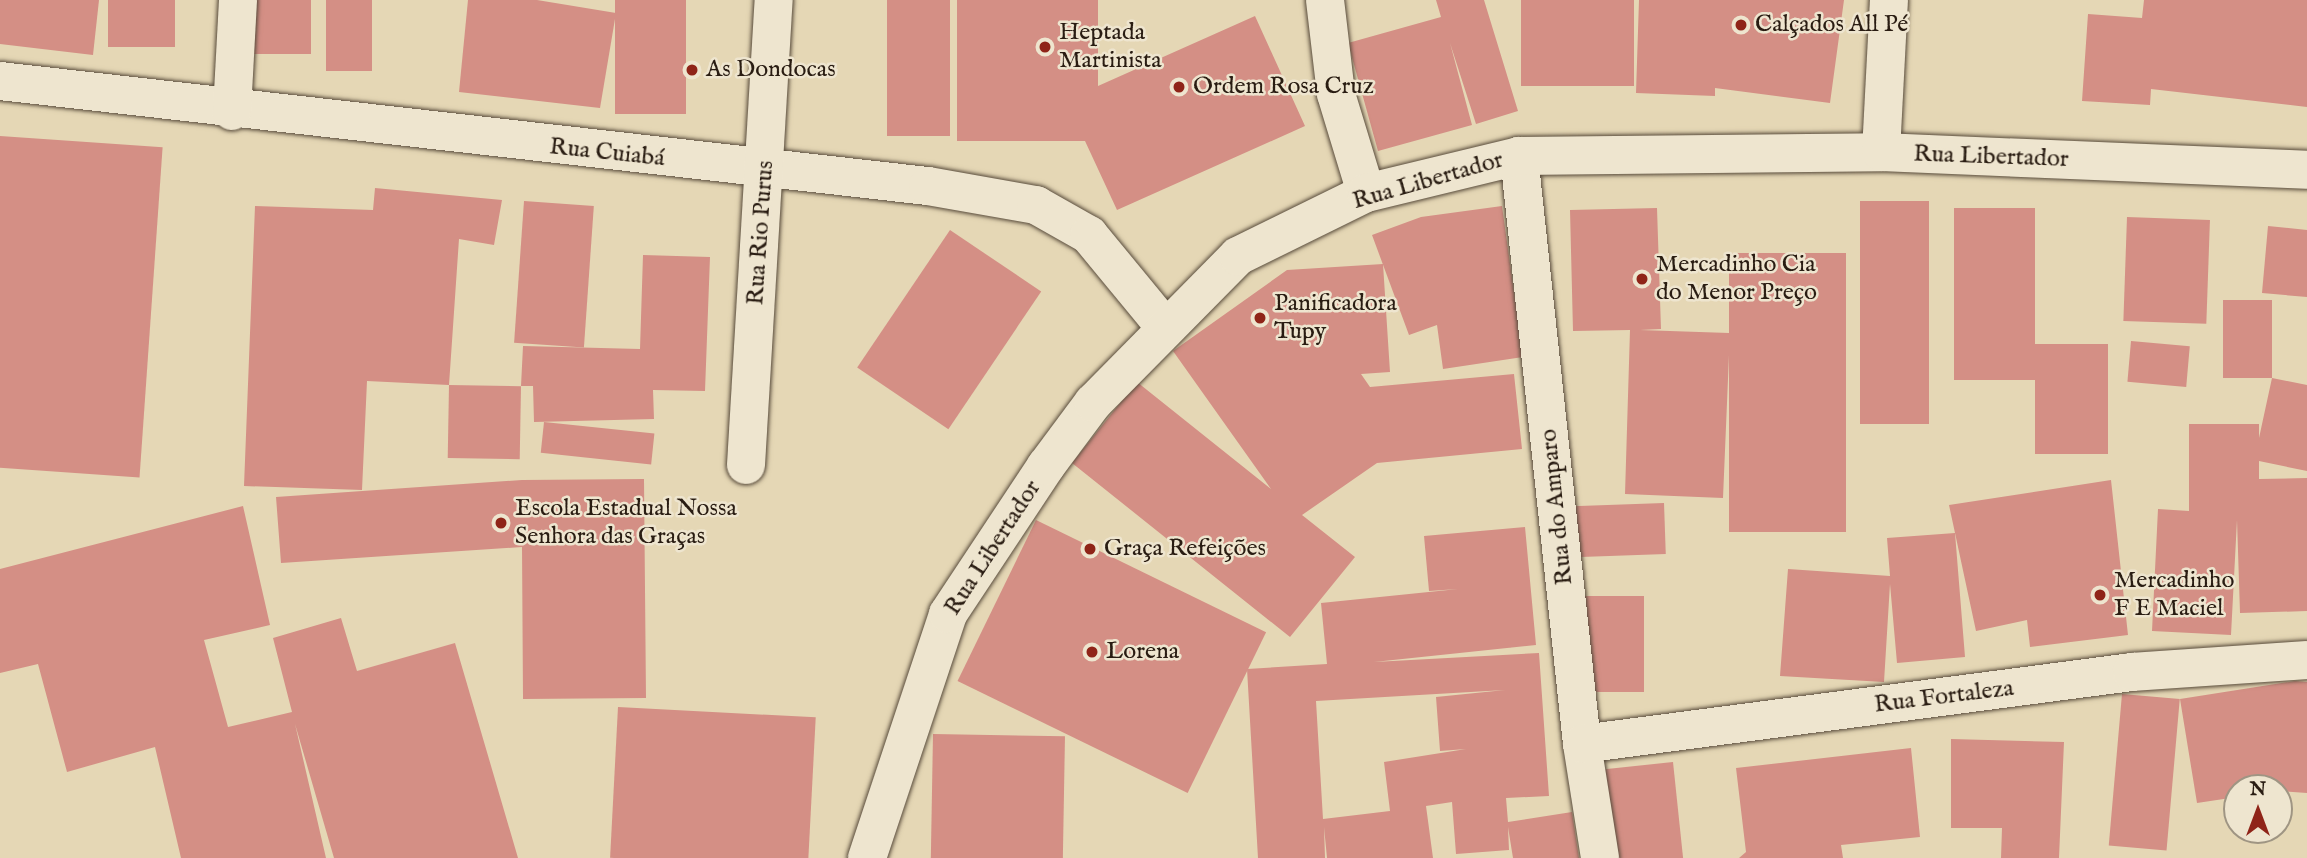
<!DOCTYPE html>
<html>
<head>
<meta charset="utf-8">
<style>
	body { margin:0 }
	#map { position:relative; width:2307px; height:858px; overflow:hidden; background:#e5d7b5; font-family:"IM FELL English",serif }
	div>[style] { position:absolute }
	.building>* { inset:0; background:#d48f85; transform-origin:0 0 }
	.roads { filter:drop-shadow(0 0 2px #584b3b) drop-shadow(0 0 2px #584b3b) }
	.street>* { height:38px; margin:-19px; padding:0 19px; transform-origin:19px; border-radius:19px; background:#eee5cf }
	.dots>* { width:19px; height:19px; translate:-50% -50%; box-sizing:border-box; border:4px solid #eee5cf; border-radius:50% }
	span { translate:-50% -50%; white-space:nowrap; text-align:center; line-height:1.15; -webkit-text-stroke:5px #eee5cf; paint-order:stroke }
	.poi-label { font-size:24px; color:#291c12 }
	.left { translate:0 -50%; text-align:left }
	.street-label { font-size:24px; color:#291c12 }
	.north { position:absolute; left:2223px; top:774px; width:70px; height:70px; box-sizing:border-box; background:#eee5cf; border:2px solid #9f9583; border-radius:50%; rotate:0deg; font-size:19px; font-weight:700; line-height:28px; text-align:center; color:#291c12 }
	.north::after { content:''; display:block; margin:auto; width:24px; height:32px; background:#8f2418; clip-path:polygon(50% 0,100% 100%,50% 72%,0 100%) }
</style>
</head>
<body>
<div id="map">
	<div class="building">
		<i style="clip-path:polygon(0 0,99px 0,93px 55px,0 44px)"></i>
		<i style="left:108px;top:0;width:67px;height:47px"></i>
		<i style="left:253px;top:0;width:58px;height:54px"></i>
		<i style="left:326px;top:0;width:46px;height:71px"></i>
		<i style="clip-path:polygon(468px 0,537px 0,616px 13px,600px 108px,459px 92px)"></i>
		<i style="left:615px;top:0;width:71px;height:114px"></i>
		<i style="left:887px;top:0;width:63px;height:136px"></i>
		<i style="clip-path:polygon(957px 0,1098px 0,1098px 86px,1255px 16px,1305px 126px,1117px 210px,1085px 141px,957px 141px)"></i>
		<i style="clip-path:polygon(1436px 0,1484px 0,1518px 111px,1476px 124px,1450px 43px,1472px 125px,1378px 151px,1348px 43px,1441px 17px)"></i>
		<i style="left:1521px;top:0;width:113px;height:86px"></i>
		<i style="clip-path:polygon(1639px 0,1844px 0,1830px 103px,1715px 88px,1715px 96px,1636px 93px)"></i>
		<i style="clip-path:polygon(2144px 0,2307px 0,2307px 107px,2151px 89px,2150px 105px,2082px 101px,2088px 14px,2142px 18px)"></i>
		<i style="left:0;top:136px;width:163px;height:331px;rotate:4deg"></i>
		<i style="clip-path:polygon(375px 188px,502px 200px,494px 245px,459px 239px,449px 385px,367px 381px,362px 490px,244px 486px,255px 206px,373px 210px)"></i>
		<i style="left:524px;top:201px;width:70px;height:142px;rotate:4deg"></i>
		<i style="left:1860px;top:201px;width:69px;height:223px"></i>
		<i style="clip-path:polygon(1502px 206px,1523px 357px,1443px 369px,1437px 325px,1409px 335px,1372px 235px,1421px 217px)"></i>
		<i style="clip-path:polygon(1657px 208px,1661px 329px,1640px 330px,1729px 333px,1729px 253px,1846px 253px,1846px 532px,1729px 532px,1729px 355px,1723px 498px,1625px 494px,1630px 330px,1573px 331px,1570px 210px)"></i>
		<i style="clip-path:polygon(1954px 208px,2035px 208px,2035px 344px,2108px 344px,2108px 454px,2035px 454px,2035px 380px,1954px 380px)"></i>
		<i style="left:2127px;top:217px;width:83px;height:104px;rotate:2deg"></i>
		<i style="clip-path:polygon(2268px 226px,2307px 230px,2307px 297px,2262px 293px)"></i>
		<i style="left:950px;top:230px;width:110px;height:166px;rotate:34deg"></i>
		<i style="clip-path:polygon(643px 255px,710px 257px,705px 391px,653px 390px,654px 419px,534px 422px,533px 386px,521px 386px,523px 346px,640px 349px)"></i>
		<i style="clip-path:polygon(1383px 264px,1390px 372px,1361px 374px,1370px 387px,1514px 374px,1522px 449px,1377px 463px,1302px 515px,1355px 557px,1290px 637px,1072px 463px,1137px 382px,1271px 489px,1173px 351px,1287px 270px)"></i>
		<i style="left:2223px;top:300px;width:49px;height:78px"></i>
		<i style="left:2131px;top:341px;width:59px;height:41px;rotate:5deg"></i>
		<i style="clip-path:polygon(2272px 378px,2307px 385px,2307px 471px,2259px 461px,2259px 479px,2307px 478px,2307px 611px,2240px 613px,2237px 520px,2231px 635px,2152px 631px,2158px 509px,2189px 511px,2189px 424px,2259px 424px,2259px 438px)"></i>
		<i style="left:449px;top:385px;width:72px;height:73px;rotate:1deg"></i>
		<i style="left:544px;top:422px;width:111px;height:31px;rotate:6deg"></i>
		<i style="clip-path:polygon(644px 479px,646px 698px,523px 699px,522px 547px,281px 563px,276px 497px,522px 480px)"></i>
		<i style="clip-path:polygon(2111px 480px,2128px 635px,2030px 647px,2027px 620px,1976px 631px,1949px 505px)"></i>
		<i style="left:1664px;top:503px;width:51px;height:92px;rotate:88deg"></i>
		<i style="clip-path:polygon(243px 506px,270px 625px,204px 640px,228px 727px,292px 712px,273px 638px,341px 618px,357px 671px,455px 643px,518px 858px,334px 858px,295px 724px,326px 858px,181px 858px,155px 747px,67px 772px,38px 664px,0 673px,0 569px)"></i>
		<i style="left:1036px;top:520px;width:256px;height:179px;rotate:26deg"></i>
		<i style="clip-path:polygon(evenodd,1525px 527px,1536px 645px,1374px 662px,1539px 653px,1549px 796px,1506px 798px,1508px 822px,1572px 812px,1579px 858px,1513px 858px,1508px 827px,1509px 850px,1456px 854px,1452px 802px,1426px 806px,1433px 858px,1327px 858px,1324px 827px,1325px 858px,1258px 858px,1247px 669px,1327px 664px,1321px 603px,1458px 589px,1429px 591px,1424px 536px,1525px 527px,1505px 690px,1436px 697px,1440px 751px,1466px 749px,1384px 762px,1390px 811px,1323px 819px,1316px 701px,1505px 690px)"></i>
		<i style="clip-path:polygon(1955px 533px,1965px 657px,1897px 663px,1890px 584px,1884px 682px,1780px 676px,1788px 569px,1890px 576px,1887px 538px)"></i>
		<i style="left:1572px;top:596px;width:72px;height:96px"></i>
		<i style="clip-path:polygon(2295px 681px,2307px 682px,2307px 793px,2237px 788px,2237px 797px,2197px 803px,2180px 699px)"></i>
		<i style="left:2122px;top:694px;width:58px;height:152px;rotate:5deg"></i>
		<i style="left:618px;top:707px;width:198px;height:151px;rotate:3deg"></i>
		<i style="left:933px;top:734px;width:132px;height:124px;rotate:1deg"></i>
		<i style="clip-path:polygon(1951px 739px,2064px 742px,2059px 858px,2001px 858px,2002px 828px,1951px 828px)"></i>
		<i style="clip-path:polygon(1911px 748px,1920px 837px,1841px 845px,1843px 858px,1739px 858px,1746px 852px,1736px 768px)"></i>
		<i style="left:1673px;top:762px;width:97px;height:83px;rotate:84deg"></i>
	</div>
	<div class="roads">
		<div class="street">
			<i style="left:1325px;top:0;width:95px;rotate:83.3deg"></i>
			<i style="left:1336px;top:94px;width:103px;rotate:73.1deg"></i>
			<i style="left:0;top:81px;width:934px;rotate:6.46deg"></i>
			<i style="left:928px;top:186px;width:110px;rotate:10deg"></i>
			<i style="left:1036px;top:205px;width:61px;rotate:29.5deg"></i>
			<i style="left:1089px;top:235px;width:118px;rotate:50.5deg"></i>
			<i style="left:232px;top:111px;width:111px;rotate:-86.9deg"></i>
			<i style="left:1881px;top:152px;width:152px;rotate:-87deg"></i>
			<i style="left:1519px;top:156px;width:591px;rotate:83.88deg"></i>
			<i style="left:1582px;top:744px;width:115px;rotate:81deg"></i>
			<i style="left:746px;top:465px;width:466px;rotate:-86.6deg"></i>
			<i style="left:1582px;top:744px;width:555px;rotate:-7.46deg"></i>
			<i style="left:2132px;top:672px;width:175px;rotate:-3.9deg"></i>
			<i style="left:867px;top:858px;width:257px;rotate:-71.6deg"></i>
			<i style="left:948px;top:614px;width:178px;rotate:-56.5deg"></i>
			<i style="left:1046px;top:466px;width:79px;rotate:-53.3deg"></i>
			<i style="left:1093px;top:403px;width:206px;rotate:-45.4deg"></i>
			<i style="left:1238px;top:256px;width:143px;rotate:-26.2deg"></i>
			<i style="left:1366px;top:193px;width:157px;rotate:-13.6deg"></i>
			<i style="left:1519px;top:156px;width:362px;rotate:-0.6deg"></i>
			<i style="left:1881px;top:152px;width:426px;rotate:2.4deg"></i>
		</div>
	</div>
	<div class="dots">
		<i style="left:1741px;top:25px;background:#8f2418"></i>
		<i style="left:1045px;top:47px;background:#8f2418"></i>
		<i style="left:692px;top:70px;background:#8f2418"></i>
		<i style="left:1179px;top:87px;background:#8f2418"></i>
		<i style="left:1642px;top:279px;background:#8f2418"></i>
		<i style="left:1260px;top:318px;background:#8f2418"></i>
		<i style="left:501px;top:523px;background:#8f2418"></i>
		<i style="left:1090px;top:549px;background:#8f2418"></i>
		<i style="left:2100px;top:595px;background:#8f2418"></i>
		<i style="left:1092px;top:652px;background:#8f2418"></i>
	</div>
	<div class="poi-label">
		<span class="left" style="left:1755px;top:25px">Calçados All Pé</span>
		<span class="left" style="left:1059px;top:47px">Heptada<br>Martinista</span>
		<span class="left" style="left:706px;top:70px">As Dondocas</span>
		<span class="left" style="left:1193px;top:87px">Ordem Rosa Cruz</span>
		<span class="left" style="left:1656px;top:279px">Mercadinho Cia<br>do Menor Preço</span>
		<span class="left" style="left:1274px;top:318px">Panificadora<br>Tupy</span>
		<span class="left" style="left:515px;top:523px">Escola Estadual Nossa<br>Senhora das Graças</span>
		<span class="left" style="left:1104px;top:549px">Graça Refeições</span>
		<span class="left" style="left:2114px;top:595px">Mercadinho<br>F E Maciel</span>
		<span class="left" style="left:1106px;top:652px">Lorena</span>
	</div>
	<div class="street-label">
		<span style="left:607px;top:153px;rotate:6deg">Rua Cuiabá</span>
		<span style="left:1991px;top:157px;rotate:2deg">Rua Libertador</span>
		<span style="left:1428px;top:181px;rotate:-16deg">Rua Libertador</span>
		<span style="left:761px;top:233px;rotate:-86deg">Rua Rio Purus</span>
		<span style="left:1557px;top:507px;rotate:-96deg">Rua do Amparo</span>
		<span style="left:993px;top:548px;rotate:-57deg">Rua Libertador</span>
		<span style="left:1944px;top:697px;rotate:-7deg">Rua Fortaleza</span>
	</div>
	<div class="north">N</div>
</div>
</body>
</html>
